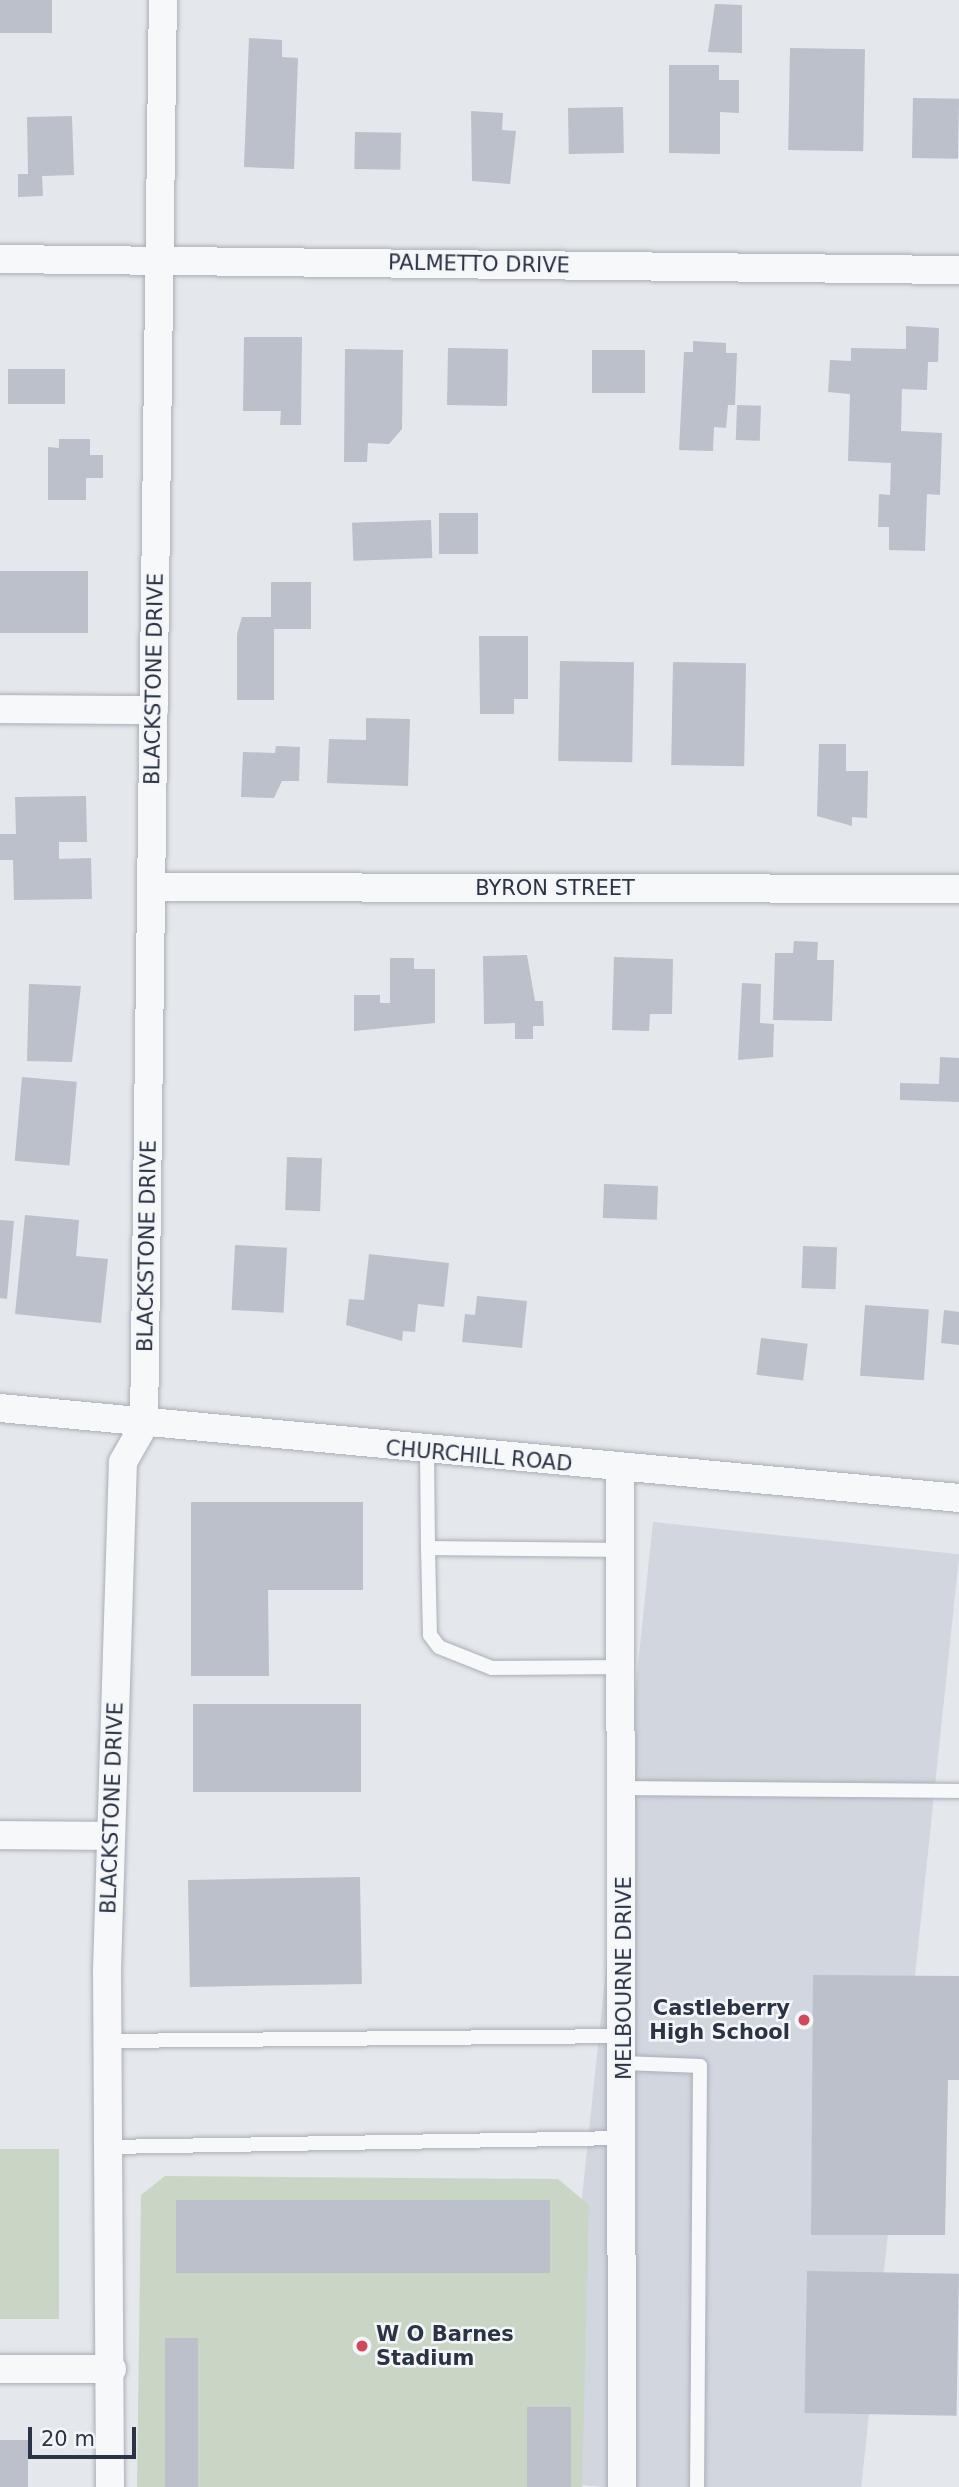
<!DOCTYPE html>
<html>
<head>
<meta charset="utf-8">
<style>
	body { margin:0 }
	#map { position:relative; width:959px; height:2487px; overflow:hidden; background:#e4e7ec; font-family:"DejaVu Sans",sans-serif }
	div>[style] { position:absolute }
	.built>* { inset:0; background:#d2d6de; transform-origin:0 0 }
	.green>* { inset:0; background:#c9d6c5; transform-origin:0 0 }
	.building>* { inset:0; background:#bbc0ca; transform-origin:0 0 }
	.roads { filter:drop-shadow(0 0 2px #a9aeb7) drop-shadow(0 0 2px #a9aeb7) }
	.service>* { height:14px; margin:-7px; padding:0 7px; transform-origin:7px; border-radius:7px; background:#f7f8fa }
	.minor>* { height:28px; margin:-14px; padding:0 14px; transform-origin:14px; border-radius:14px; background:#f7f8fa }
	.dots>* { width:19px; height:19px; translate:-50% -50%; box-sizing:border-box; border:4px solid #f4f6f9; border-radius:50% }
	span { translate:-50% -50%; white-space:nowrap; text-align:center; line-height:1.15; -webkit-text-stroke:5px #f4f6f9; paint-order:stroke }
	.street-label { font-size:21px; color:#2b3445 }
	.poi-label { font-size:21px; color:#2b3445; font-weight:700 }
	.right { translate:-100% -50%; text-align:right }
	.left { translate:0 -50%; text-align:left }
	.scale { position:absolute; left:28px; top:2427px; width:108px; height:32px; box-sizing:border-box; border:4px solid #2b3445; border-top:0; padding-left:9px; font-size:21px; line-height:24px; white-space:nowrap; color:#2b3445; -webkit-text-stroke:5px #f4f6f9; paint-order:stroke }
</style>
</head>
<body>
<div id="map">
	<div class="built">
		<i style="left:653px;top:1522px;width:308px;height:965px;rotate:6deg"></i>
	</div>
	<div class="green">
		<i style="left:0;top:2149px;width:59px;height:170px"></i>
		<i style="clip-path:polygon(165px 2176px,558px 2179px,589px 2205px,582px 2487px,137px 2487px,141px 2195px)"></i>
	</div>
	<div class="building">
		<i style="left:0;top:0;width:52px;height:33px"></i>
		<i style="clip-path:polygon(715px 4px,742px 5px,742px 53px,708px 52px)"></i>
		<i style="clip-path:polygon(249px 38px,282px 40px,282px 57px,298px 58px,294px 169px,244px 167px)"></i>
		<i style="left:790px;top:48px;width:75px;height:102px;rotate:1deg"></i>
		<i style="clip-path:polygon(669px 65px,719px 65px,719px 80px,739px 80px,739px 113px,720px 112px,720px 154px,669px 153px)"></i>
		<i style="left:913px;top:98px;width:46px;height:60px;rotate:1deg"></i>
		<i style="left:623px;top:107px;width:46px;height:55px;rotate:89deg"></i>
		<i style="clip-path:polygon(471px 111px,503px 113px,502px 130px,516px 131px,510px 184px,472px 181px)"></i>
		<i style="clip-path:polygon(72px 116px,74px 175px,42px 176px,43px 196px,18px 197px,18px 174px,28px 174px,27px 117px)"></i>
		<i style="left:355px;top:132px;width:46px;height:37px;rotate:1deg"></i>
		<i style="clip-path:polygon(906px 326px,939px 328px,938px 362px,928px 362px,927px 390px,902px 389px,901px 431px,942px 433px,940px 495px,927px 494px,925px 551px,889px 550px,889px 527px,878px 527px,879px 494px,890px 495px,891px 463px,848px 461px,850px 394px,828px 392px,830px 360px,851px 361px,851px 348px,906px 349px)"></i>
		<i style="clip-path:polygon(244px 337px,302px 337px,301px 425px,280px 425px,281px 411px,243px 411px)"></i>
		<i style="clip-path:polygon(693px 341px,726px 343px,726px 353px,737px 353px,735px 405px,728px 405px,726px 428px,714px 427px,713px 451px,679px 450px,684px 352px,693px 352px)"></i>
		<i style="left:448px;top:348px;width:60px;height:57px;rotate:1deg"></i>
		<i style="clip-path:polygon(345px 349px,403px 350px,402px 429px,389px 444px,368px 443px,367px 462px,344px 462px)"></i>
		<i style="left:592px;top:350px;width:53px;height:43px"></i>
		<i style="left:8px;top:369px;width:57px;height:35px"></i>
		<i style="left:737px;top:405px;width:24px;height:35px;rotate:2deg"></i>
		<i style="clip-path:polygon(59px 439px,90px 439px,90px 455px,103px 455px,103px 478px,86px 478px,86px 500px,48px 500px,48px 447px,59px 448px)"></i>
		<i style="left:439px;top:513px;width:39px;height:41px"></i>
		<i style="left:431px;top:520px;width:38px;height:79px;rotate:88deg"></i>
		<i style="left:0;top:571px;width:88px;height:62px"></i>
		<i style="clip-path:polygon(271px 582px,311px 582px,311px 629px,274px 629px,274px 700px,237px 700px,237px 634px,242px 617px,271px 617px)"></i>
		<i style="clip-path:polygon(479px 636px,528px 636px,528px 699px,514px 699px,514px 714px,480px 714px)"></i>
		<i style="left:560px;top:661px;width:74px;height:100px;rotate:1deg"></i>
		<i style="left:673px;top:662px;width:73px;height:103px;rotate:1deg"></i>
		<i style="clip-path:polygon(366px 718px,410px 719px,408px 786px,327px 783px,329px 739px,366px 740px)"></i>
		<i style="clip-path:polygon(819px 744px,846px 744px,846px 771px,868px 771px,867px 818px,852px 817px,852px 826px,817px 816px)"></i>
		<i style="clip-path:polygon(276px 746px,300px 747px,299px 781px,282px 781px,274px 798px,241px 797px,243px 752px,275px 753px)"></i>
		<i style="clip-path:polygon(86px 796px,87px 842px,59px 842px,59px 859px,91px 858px,92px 899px,14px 900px,13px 860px,0 860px,0 834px,16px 834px,15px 797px)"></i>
		<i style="clip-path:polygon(794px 941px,818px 942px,817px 960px,834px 960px,832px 1021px,773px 1020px,775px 953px,793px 953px)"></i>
		<i style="clip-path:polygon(527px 955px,535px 1001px,543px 1001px,544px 1026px,533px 1026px,533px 1039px,515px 1039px,515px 1023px,484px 1024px,483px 956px)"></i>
		<i style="clip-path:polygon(614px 957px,673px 959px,672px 1014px,650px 1014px,649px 1031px,612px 1030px)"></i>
		<i style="clip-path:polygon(390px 958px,414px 958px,414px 969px,435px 969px,435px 1023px,354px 1031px,354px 995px,380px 995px,380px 1003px,390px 1003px)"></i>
		<i style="clip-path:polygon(742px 983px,761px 984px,760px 1023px,774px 1024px,773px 1057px,738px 1060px)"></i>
		<i style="clip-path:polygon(29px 984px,81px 986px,72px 1062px,27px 1061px)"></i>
		<i style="clip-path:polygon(940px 1057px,959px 1058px,959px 1102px,900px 1100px,900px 1083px,939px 1084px)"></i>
		<i style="left:22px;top:1077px;width:55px;height:84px;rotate:5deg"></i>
		<i style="left:287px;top:1157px;width:35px;height:53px;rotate:2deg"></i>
		<i style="left:604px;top:1184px;width:54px;height:34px;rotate:2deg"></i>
		<i style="clip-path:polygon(25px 1215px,79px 1220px,76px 1256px,108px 1259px,101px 1323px,15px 1314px)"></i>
		<i style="clip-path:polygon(0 1220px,14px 1221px,7px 1299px,0 1298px)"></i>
		<i style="left:235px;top:1245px;width:52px;height:65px;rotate:3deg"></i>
		<i style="left:803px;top:1246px;width:34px;height:42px;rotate:2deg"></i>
		<i style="clip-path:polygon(369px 1254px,449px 1263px,444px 1307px,418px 1304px,415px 1332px,403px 1331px,402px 1341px,346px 1325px,349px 1299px,364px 1300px)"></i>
		<i style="clip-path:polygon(477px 1296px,527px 1301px,522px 1348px,462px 1342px,465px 1314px,475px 1315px)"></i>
		<i style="left:865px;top:1305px;width:64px;height:71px;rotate:4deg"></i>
		<i style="clip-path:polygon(944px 1310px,959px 1312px,959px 1345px,941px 1343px)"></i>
		<i style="left:761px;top:1338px;width:47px;height:37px;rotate:7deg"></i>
		<i style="clip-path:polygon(191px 1502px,363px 1502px,363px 1590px,268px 1590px,269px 1676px,191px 1676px)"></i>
		<i style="left:193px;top:1704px;width:168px;height:88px"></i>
		<i style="left:360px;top:1877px;width:107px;height:172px;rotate:89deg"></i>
		<i style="clip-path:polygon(813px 1975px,959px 1976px,959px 2080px,948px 2080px,945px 2235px,811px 2235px)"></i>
		<i style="left:176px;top:2200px;width:374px;height:73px"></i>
		<i style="left:807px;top:2271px;width:152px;height:142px;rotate:1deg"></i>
		<i style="left:165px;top:2338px;width:33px;height:149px"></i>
		<i style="left:527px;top:2407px;width:44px;height:80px"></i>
		<i style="left:0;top:2440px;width:28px;height:47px"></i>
	</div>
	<div class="roads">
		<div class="service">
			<i style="left:427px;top:1451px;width:97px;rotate:89.4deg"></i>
			<i style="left:428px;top:1548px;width:193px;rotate:0.6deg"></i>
			<i style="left:428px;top:1548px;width:87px;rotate:88.7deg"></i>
			<i style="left:430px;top:1635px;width:15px;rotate:53deg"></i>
			<i style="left:439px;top:1647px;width:57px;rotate:21.6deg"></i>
			<i style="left:492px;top:1668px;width:131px;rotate:-0.4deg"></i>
			<i style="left:625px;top:1788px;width:334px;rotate:0.5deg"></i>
			<i style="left:107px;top:2041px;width:517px;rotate:-0.55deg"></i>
			<i style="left:624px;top:2063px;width:76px;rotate:2.3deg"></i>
			<i style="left:700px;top:2066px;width:421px;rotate:90.4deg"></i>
			<i style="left:108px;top:2147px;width:515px;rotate:-1deg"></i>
		</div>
		<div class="minor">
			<i style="left:0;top:259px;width:959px;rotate:0.66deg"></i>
			<i style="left:0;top:709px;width:154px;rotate:0.4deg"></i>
			<i style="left:152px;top:887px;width:807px;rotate:0.14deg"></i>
			<i style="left:0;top:1408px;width:963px;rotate:5.36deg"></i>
			<i style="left:620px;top:1468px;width:1019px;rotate:89.89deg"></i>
			<i style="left:0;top:1835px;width:111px;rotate:0.5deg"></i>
			<i style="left:0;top:2369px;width:112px"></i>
			<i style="left:110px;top:2487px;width:517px;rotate:-90.33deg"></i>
			<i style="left:107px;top:1970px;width:508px;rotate:-88.2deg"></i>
			<i style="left:123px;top:1462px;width:43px;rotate:-60.4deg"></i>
			<i style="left:144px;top:1425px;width:1425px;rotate:-89.24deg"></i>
		</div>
	</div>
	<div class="dots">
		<i style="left:804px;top:2020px;background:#d1495b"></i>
		<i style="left:362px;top:2346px;background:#d1495b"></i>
	</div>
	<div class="street-label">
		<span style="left:479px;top:264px;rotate:1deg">PALMETTO DRIVE</span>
		<span style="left:154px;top:679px;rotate:-89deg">BLACKSTONE DRIVE</span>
		<span style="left:555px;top:888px">BYRON STREET</span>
		<span style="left:147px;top:1246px;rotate:-89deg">BLACKSTONE DRIVE</span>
		<span style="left:479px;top:1456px;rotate:5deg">CHURCHILL ROAD</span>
		<span style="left:112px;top:1808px;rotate:-88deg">BLACKSTONE DRIVE</span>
		<span style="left:624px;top:1978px;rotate:-90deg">MELBOURNE DRIVE</span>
	</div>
	<div class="poi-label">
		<span class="right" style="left:790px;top:2020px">Castleberry<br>High School</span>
		<span class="left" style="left:376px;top:2346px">W O Barnes<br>Stadium</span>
	</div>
	<div class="scale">20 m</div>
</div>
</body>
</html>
